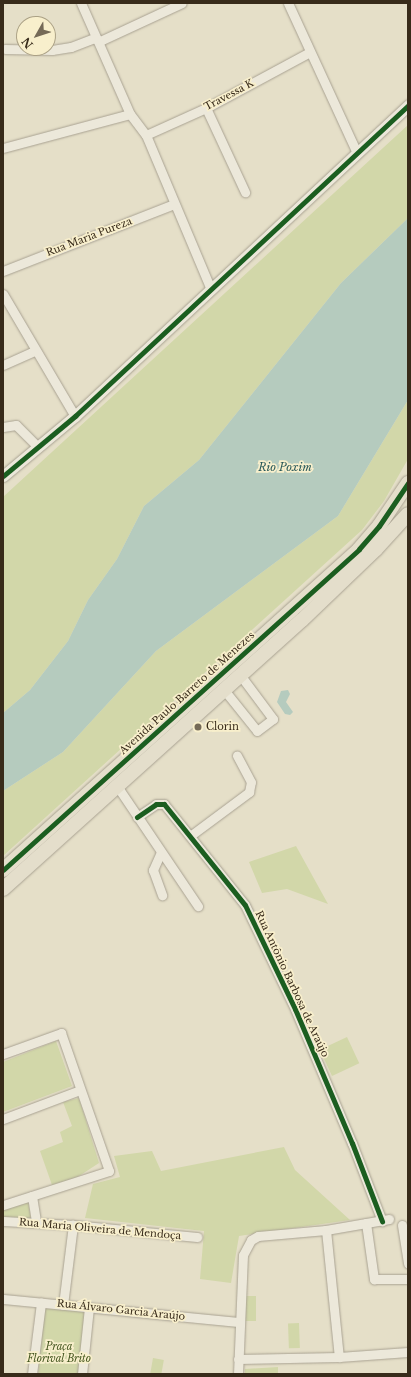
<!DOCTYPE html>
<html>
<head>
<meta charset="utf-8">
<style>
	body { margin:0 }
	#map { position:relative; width:411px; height:1377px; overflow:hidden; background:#e5dfc8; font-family:"Libre Baskerville",serif }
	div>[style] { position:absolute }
	.green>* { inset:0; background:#d2d7a9; transform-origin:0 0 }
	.water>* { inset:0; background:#b5cbbe }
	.roads { filter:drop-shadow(0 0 1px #a9a292) drop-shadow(0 0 1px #a9a292) }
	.minor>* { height:9px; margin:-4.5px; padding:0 4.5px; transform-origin:4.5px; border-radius:4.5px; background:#ece8da }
	.tertiary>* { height:11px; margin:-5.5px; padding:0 5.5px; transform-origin:5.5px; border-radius:5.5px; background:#ece8da }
	.primary>* { height:14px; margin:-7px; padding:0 7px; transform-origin:7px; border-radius:7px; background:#e4decb }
	.cycleway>* { height:5px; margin:-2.5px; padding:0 2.5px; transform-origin:2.5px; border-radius:2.5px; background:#1b5e20 }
	.dots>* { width:11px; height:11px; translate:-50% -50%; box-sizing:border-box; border:2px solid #f8efcc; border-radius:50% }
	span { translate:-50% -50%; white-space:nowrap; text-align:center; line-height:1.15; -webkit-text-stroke:3.5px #f8efcc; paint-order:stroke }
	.street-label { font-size:10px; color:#382b1a }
	.poi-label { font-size:10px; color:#382b1a }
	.left { translate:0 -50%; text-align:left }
	.park-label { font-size:10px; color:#44561f; font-style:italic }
	.water-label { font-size:11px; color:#285859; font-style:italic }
	.frame { position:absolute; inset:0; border:4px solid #382b1a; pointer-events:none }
	.north { position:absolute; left:16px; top:16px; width:40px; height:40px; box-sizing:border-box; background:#f8efcc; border:1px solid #aba185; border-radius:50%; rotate:231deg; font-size:11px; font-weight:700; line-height:16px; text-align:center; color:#382b1a }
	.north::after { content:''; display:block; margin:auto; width:14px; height:18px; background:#756a57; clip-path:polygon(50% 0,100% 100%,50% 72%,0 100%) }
</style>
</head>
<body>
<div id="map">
	<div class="green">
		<i style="clip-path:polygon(408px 125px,408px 218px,341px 283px,199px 460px,144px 506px,117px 559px,88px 600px,68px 641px,30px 690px,3px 713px,3px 497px)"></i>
		<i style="clip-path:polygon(408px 400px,408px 459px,384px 501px,362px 530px,3px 856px,3px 791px,63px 752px,156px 651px,338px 516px)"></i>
		<i style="clip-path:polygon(296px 846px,328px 904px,287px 889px,262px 893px,249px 862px)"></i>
		<i style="left:347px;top:1037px;width:29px;height:30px;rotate:65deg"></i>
		<i style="clip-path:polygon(56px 1041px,72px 1086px,3px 1112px,3px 1062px)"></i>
		<i style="clip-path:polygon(79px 1098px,99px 1163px,76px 1178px,52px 1185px,40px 1151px,63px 1142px,60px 1132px,72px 1126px,63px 1102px)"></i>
		<i style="clip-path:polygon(284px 1147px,295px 1170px,350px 1220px,239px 1236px,231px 1283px,200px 1279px,204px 1231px,85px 1218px,93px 1184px,120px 1177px,114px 1156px,152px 1151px,161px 1171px)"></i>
		<i style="clip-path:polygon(28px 1201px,31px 1219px,3px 1218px,3px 1209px)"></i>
		<i style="left:245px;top:1296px;width:11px;height:25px"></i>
		<i style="left:43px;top:1306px;width:42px;height:69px;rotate:4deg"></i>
		<i style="left:299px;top:1323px;width:25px;height:11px;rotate:88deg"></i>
		<i style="left:153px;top:1358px;width:11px;height:16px;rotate:10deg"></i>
		<i style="clip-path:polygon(278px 1367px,278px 1374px,245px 1374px,245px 1369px)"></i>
	</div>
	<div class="water">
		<i style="clip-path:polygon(408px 218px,408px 400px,338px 516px,156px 651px,63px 752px,3px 791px,3px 713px,30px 690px,68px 641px,88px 600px,117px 559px,144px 506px,199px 460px,341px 283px)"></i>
		<i style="clip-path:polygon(288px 690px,290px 694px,286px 702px,293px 712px,290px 715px,285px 714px,277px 702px,281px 691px)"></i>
	</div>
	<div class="roads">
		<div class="minor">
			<i style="left:81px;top:3px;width:121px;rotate:66.2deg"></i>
			<i style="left:130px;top:114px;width:26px;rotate:53deg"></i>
			<i style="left:146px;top:135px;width:165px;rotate:67.2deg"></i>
			<i style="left:288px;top:3px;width:165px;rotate:65.3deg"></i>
			<i style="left:5px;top:49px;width:47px;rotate:1.2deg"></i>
			<i style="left:52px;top:50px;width:19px;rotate:-9deg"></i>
			<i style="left:71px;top:47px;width:25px;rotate:-21deg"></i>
			<i style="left:94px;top:38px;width:7px;rotate:27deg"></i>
			<i style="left:100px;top:41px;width:90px;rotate:-24.9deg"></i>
			<i style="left:206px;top:108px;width:93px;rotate:65.1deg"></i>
			<i style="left:146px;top:135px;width:66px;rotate:-24.2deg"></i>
			<i style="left:206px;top:108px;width:118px;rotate:-28.3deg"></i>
			<i style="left:3px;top:148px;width:131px;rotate:-15deg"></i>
			<i style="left:3px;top:271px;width:184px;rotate:-21.4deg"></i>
			<i style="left:3px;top:294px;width:142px;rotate:59.5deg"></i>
			<i style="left:3px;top:365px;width:34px;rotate:-24deg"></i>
			<i style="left:3px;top:427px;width:13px;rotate:-9deg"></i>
			<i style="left:16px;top:425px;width:31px;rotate:45deg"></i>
			<i style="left:225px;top:691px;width:51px;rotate:51.3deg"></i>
			<i style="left:257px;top:731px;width:20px;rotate:-37deg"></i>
			<i style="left:273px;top:719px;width:54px;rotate:-126.7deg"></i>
			<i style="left:117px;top:786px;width:145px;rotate:56deg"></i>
			<i style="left:137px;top:817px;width:23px;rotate:-34deg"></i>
			<i style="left:156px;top:804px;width:8px"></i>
			<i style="left:164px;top:804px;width:129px;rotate:51.3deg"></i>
			<i style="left:245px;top:905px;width:115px;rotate:64.3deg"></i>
			<i style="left:295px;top:1009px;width:146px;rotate:67deg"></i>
			<i style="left:352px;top:1143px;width:84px;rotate:69deg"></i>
			<i style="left:190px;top:836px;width:74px;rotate:-36.7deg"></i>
			<i style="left:249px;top:792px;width:10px;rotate:-79deg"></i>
			<i style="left:251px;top:782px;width:30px;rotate:-118deg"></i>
			<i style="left:161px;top:852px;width:20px;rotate:114deg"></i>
			<i style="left:153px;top:870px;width:27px;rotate:70deg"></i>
			<i style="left:3px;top:1054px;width:62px;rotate:-19.9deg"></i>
			<i style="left:61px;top:1033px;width:146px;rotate:70.8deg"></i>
			<i style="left:109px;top:1171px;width:111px;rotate:162.2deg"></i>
			<i style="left:3px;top:1119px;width:82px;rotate:-20.6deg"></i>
			<i style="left:32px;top:1196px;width:26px;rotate:81deg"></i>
			<i style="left:3px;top:1221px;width:70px;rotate:3.3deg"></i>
			<i style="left:73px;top:1225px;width:125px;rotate:5.5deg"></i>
			<i style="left:366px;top:1223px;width:57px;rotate:81.9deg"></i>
			<i style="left:374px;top:1279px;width:34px"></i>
			<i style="left:402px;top:1225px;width:39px;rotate:81deg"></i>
			<i style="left:326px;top:1230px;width:128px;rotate:84.2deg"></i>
			<i style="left:3px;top:1299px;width:237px;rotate:5.6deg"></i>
			<i style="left:63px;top:1305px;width:81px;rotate:-82.9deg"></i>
			<i style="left:238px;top:1359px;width:101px;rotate:-1.1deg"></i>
			<i style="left:339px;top:1357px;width:69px;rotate:-4.1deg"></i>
			<i style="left:32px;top:1374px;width:72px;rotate:-82.8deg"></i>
			<i style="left:82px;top:1374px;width:67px;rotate:-84deg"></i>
			<i style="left:238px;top:1374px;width:119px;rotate:-87.6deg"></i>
			<i style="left:243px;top:1255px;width:17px;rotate:-62deg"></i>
			<i style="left:251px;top:1240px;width:8px;rotate:-30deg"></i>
			<i style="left:258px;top:1236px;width:68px;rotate:-5deg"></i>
			<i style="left:326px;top:1230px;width:64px;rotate:-9.9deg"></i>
		</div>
		<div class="tertiary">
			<i style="left:3px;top:476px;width:94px;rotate:-39.8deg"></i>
			<i style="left:75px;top:416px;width:456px;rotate:-43deg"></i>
		</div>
		<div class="primary">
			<i style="left:3px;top:870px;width:479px;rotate:-42deg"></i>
			<i style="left:359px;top:549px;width:30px;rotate:-49deg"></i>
			<i style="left:379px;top:526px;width:52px;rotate:-56deg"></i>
			<i style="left:3px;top:889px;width:402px;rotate:-42deg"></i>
			<i style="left:302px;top:620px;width:103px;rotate:-43.8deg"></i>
			<i style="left:376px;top:549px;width:47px;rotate:-47.6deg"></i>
		</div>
	</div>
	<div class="cycleway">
		<i style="left:3px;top:476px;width:94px;rotate:-39.8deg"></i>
		<i style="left:75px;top:416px;width:456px;rotate:-43deg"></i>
		<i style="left:137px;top:817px;width:23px;rotate:-34deg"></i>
		<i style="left:156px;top:804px;width:8px"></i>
		<i style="left:164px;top:804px;width:129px;rotate:51.3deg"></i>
		<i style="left:245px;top:905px;width:115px;rotate:64.3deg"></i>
		<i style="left:295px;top:1009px;width:146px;rotate:67deg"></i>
		<i style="left:352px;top:1143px;width:84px;rotate:69deg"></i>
		<i style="left:3px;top:870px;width:479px;rotate:-42deg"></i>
		<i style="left:359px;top:549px;width:30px;rotate:-49deg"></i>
		<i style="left:379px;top:526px;width:52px;rotate:-56deg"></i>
	</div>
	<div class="dots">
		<i style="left:198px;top:727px;background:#756a57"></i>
	</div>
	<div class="street-label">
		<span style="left:229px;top:95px;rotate:-28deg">Travessa K</span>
		<span style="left:89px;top:237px;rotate:-21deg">Rua Maria Pureza</span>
		<span style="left:187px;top:693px;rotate:-42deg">Avenida Paulo Barreto de Menezes</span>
		<span style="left:292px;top:984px;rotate:65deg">Rua Antônio Barbosa de Araújo</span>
		<span style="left:100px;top:1229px;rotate:5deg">Rua Maria Oliveira de Mendoça</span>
		<span style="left:121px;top:1310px;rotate:6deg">Rua Álvaro Garcia Araújo</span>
	</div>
	<div class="poi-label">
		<span class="left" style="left:206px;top:727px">Clorin</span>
	</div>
	<div class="park-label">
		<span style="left:59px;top:1352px">Praça<br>Florival Brito</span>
	</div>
	<div class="water-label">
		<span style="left:285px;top:467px">Rio Poxim</span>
	</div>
	<div class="frame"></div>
	<div class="north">N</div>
</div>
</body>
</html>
